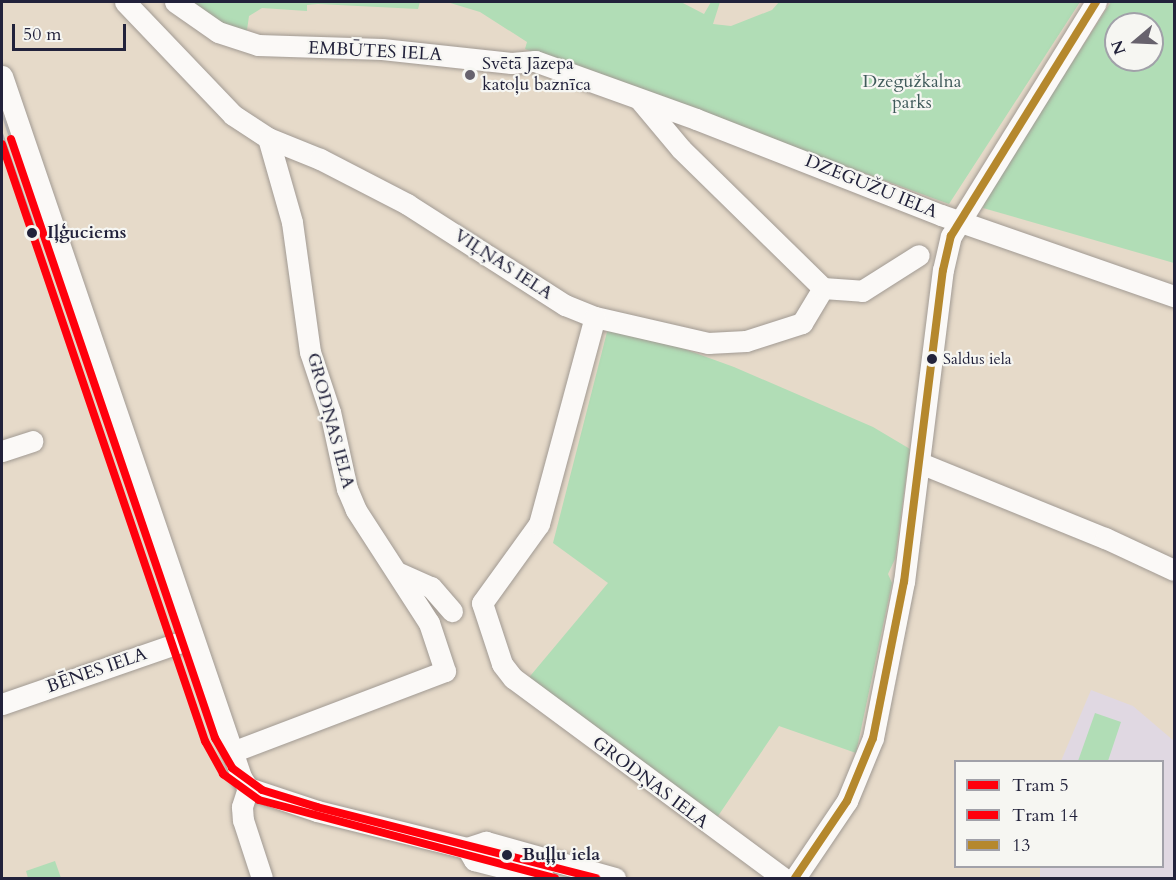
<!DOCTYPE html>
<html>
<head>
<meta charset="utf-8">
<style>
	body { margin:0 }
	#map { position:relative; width:1176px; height:880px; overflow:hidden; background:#e6dac9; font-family:Cardo,serif }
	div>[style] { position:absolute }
	.built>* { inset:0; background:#e0d8e2 }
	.green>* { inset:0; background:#b1ddb6 }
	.roads { filter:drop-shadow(0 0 2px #a19a93) drop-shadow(0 0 2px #a19a93) }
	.minor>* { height:21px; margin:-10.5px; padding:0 10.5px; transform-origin:10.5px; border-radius:10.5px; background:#fbf9f7 }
	.tram>* { height:1.5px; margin:-0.75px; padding:0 0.75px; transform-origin:0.75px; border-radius:0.75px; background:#b3b1b2 }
	.bus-1>* { height:8px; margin:-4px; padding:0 4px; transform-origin:4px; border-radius:4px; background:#b5882d }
	.tram-1>* { height:8px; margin:-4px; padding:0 4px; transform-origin:4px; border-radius:4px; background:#ff000c }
	.tram-2>* { height:8px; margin:-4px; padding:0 4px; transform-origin:4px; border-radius:4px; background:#ff000c }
	.dots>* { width:16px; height:16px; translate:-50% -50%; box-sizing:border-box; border:3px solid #f6f6f2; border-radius:50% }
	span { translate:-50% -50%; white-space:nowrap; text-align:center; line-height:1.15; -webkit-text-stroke:4.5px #f6f6f2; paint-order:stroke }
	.bus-label { font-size:16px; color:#22223b }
	.left { translate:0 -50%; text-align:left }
	.street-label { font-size:18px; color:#22223b }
	.poi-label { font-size:18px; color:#22223b }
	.park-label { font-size:18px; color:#405b5b }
	.stop-label { font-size:18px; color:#22223b; font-weight:700 }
	.frame { position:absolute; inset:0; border:3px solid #22223b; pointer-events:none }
	.legend { position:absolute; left:954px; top:760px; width:210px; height:108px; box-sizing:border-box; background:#f6f6f2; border:2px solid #a1a1a9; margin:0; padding:8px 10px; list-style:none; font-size:18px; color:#22223b }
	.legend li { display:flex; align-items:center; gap:12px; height:30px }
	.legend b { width:30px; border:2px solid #a1a1a9 }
	.north { position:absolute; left:1104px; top:12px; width:60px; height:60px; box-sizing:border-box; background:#f6f6f2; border:2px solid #a1a1a9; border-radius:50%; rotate:251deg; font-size:16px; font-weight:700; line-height:24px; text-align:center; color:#22223b }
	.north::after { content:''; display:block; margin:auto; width:21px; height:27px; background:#67626d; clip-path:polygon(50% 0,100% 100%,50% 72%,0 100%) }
	.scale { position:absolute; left:12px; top:24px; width:114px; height:27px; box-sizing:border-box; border:3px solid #22223b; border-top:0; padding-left:8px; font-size:18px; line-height:21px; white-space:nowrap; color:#22223b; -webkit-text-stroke:4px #f6f6f2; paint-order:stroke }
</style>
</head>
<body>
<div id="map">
	<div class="built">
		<i style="clip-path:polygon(1091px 690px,1133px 706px,1174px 741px,1174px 878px,1040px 878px,1040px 867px,1162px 866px,1162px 762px,1061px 761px)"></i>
	</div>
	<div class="green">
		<i style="clip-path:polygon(195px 2px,420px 2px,418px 9px,318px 4px,307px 5px,307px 11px,262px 8px,249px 16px,246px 37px,193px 7px)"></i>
		<i style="clip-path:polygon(447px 2px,681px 2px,704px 14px,711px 2px,720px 2px,713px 24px,731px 26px,772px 10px,779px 2px,1080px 2px,949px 204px,525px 49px,527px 42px,480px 12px)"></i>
		<i style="clip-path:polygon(evenodd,1111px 2px,1174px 2px,1174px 263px,983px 208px,986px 196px,1111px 2px,1116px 24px,1152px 24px,1152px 60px,1116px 60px,1116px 24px)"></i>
		<i style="clip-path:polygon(615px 329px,640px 333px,734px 367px,873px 427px,910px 449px,895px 559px,888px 574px,892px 583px,856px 753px,779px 726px,716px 819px,526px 681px,608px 583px,553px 543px,607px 332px)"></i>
		<i style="clip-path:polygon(1095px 713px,1121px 722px,1108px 761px,1078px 761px)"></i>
		<i style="clip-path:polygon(55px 861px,61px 878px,28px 878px,26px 871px)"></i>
	</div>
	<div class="roads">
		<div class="minor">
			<i style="left:125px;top:2px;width:156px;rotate:46.3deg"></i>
			<i style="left:233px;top:115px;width:42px;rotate:33.3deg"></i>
			<i style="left:268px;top:138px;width:56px;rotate:22deg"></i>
			<i style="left:320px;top:159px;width:98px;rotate:27.3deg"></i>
			<i style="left:407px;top:204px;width:188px;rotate:32.6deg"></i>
			<i style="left:565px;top:305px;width:32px;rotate:22deg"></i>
			<i style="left:595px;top:317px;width:116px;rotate:13deg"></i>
			<i style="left:708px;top:343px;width:38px;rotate:-3deg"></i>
			<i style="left:746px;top:341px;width:59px;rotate:-17.8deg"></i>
			<i style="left:802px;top:323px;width:41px;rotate:-59deg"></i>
			<i style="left:175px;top:2px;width:52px;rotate:34.9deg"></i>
			<i style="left:218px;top:32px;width:42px;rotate:18deg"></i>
			<i style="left:258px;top:45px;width:124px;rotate:1.8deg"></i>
			<i style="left:382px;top:49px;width:130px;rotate:6.2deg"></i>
			<i style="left:511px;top:63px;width:24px;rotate:-5deg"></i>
			<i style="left:535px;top:61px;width:171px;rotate:19.8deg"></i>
			<i style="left:696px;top:119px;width:263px;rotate:21.4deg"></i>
			<i style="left:941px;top:215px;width:247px;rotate:19.2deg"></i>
			<i style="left:2px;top:76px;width:741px;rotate:71.17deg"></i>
			<i style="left:241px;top:777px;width:13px;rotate:58deg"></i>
			<i style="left:248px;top:788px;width:73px;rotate:18.4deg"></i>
			<i style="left:317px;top:811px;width:154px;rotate:13.9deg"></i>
			<i style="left:467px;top:848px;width:20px;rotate:-18deg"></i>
			<i style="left:486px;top:842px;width:134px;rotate:15.6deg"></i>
			<i style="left:640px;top:100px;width:64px;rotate:50.1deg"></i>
			<i style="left:681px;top:149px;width:199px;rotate:44.4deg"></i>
			<i style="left:823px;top:288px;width:39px;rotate:4deg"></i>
			<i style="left:862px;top:291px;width:67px;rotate:-32.3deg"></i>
			<i style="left:2px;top:451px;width:32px;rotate:-18deg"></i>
			<i style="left:920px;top:463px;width:200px;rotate:22.1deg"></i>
			<i style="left:1105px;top:538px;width:76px;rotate:24.9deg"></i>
			<i style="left:399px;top:573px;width:35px;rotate:24deg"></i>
			<i style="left:431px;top:587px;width:32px;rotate:49deg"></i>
			<i style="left:482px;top:603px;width:64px;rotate:71.8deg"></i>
			<i style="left:502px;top:664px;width:18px;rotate:52deg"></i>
			<i style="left:513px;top:678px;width:336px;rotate:36.5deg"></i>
			<i style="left:482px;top:603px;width:97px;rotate:-54.2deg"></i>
			<i style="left:539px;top:524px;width:214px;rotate:-74.9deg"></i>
			<i style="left:2px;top:704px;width:202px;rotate:-19.1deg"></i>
			<i style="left:232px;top:752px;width:228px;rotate:-20.8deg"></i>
			<i style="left:445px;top:671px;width:51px;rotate:-108.4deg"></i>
			<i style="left:429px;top:623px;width:135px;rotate:-122.9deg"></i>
			<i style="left:356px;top:510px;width:23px;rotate:-113deg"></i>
			<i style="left:347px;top:489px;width:79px;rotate:-102.4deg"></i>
			<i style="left:330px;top:412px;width:63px;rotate:-108.4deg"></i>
			<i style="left:310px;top:352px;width:131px;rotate:-97.9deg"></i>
			<i style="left:292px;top:222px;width:87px;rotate:-105.9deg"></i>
			<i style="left:248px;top:788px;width:20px;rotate:108deg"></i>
			<i style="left:242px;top:807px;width:13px;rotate:86deg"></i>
			<i style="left:243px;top:820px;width:61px;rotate:71.9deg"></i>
			<i style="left:467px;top:848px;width:14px;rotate:60deg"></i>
			<i style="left:474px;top:860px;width:72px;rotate:14.4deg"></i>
			<i style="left:795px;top:878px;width:93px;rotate:-56deg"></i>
			<i style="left:847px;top:801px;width:68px;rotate:-67.6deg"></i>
			<i style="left:873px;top:738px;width:159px;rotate:-78.8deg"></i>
			<i style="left:904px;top:582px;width:314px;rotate:-82.9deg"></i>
			<i style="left:943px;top:270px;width:35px;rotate:-77deg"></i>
			<i style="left:951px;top:236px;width:275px;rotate:-58.2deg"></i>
		</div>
	</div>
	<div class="tram">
		<i style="left:2px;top:111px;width:29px;rotate:72deg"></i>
		<i style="left:2px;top:132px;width:105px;rotate:71deg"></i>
	</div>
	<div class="bus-1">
		<i style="left:795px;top:878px;width:93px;rotate:-56deg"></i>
		<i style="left:847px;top:801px;width:68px;rotate:-67.6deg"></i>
		<i style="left:873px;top:738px;width:159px;rotate:-78.8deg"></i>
		<i style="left:904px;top:582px;width:314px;rotate:-82.9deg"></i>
		<i style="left:943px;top:270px;width:35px;rotate:-77deg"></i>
		<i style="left:951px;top:236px;width:275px;rotate:-58.2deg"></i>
	</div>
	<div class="tram-1">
		<i style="left:11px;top:139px;width:633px;rotate:71.19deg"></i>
		<i style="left:215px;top:738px;width:34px;rotate:60deg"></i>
		<i style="left:232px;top:768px;width:37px;rotate:36deg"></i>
		<i style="left:262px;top:790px;width:58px;rotate:17.2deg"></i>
		<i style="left:317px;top:807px;width:288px;rotate:14.3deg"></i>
	</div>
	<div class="tram-2">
		<i style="left:2px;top:144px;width:631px;rotate:71.22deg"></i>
		<i style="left:205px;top:741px;width:38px;rotate:61deg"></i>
		<i style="left:223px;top:774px;width:44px;rotate:35.8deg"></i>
		<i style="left:259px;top:800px;width:306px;rotate:14.8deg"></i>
	</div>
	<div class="dots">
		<i style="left:470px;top:75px;background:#67626d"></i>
		<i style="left:32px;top:233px;background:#22223b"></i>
		<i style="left:932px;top:359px;background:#22223b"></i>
		<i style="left:507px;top:855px;background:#22223b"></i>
	</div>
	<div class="bus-label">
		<span class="left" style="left:943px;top:359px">Saldus iela</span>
	</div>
	<div class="street-label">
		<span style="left:375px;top:52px;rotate:3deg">EMBŪTES IELA</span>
		<span style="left:871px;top:187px;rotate:22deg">DZEGUŽU IELA</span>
		<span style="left:503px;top:265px;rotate:33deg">VIĻŅAS IELA</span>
		<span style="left:330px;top:421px;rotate:75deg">GRODŅAS IELA</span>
		<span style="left:97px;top:671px;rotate:-19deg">BĒNES IELA</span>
		<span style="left:650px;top:783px;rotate:37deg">GRODŅAS IELA</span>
	</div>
	<div class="poi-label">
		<span class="left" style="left:482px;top:75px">Svētā Jāzepa<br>katoļu baznīca</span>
	</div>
	<div class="park-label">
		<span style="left:912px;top:93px">Dzegužkalna<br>parks</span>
	</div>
	<div class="stop-label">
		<span class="left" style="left:47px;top:233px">Iļģuciems</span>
		<span class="left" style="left:522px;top:855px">Buļļu iela</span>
	</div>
	<div class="frame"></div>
	<ul class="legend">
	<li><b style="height:8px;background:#ff000c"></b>Tram 5</li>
	<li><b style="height:8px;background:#ff000c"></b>Tram 14</li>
	<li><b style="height:8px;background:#b5882d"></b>13</li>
	</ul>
	<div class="north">N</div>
	<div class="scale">50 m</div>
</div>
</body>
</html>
